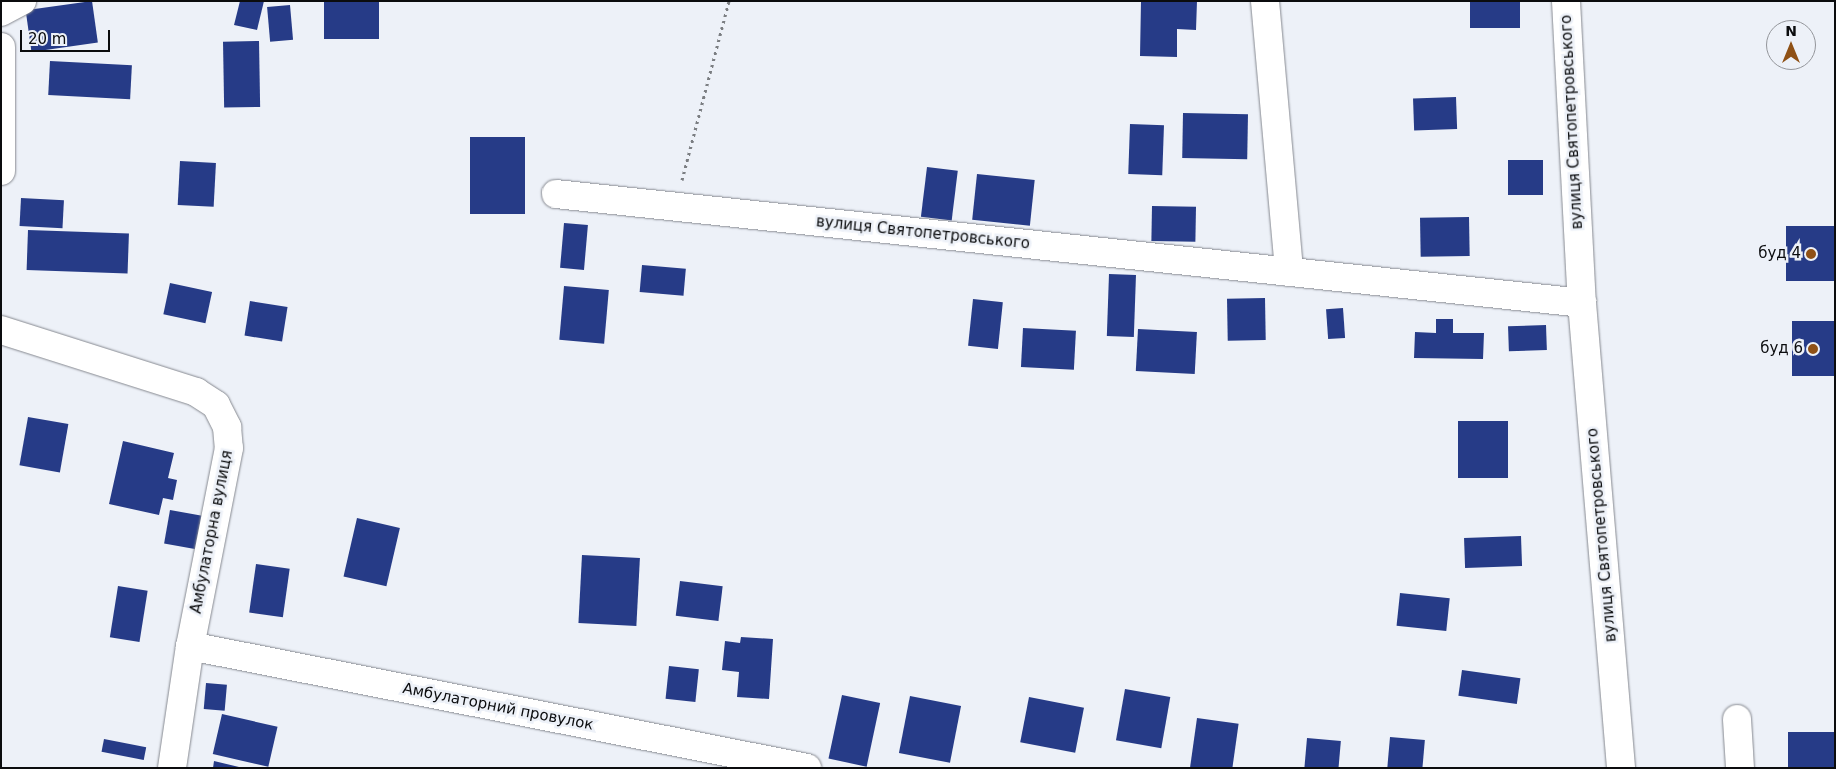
<!DOCTYPE html>
<html>
<head>
<meta charset="utf-8">
<style>
	body { margin:0 }
	#map { position:relative; width:1836px; height:769px; overflow:hidden; background:#edf1f8; font-family:"DejaVu Sans",sans-serif }
	div>[style] { position:absolute }
	.building>* { inset:0; background:#263b87; transform-origin:0 0 }
	.path>* { height:3px; margin-top:-1.5px; transform-origin:0; background:repeating-linear-gradient(90deg,#7b7e82 0 2.5px,transparent 0 6.5px) }
	.roads { filter:drop-shadow(0 0 1px #868990) drop-shadow(0 0 1px #868990) }
	.street>* { height:28px; margin:-14px; padding:0 14px; transform-origin:14px; border-radius:14px; background:#fff }
	.dots>* { width:14px; height:14px; translate:-50% -50%; box-sizing:border-box; border:2px solid #edf1f8; border-radius:50% }
	span { translate:-50% -50%; white-space:nowrap; text-align:center; line-height:1.15; -webkit-text-stroke:5px #edf1f8; paint-order:stroke }
	.street-label { font-size:15px; color:#0b0c0e }
	.poi-label { font-size:15px; color:#0b0c0e }
	.right { translate:-100% -50%; text-align:right }
	.frame { position:absolute; inset:0; border:2px solid #0b0c0e; pointer-events:none }
	.north { position:absolute; left:1766px; top:20px; width:50px; height:50px; box-sizing:border-box; background:#edf1f8; border:1px solid #93959a; border-radius:50%; rotate:0deg; font-size:14px; font-weight:700; line-height:20px; text-align:center; color:#0b0c0e }
	.north::after { content:''; display:block; margin:auto; width:18px; height:22px; background:#8f5116; clip-path:polygon(50% 0,100% 100%,50% 72%,0 100%) }
	.scale { position:absolute; left:20px; top:30px; width:90px; height:22px; box-sizing:border-box; border:2px solid #0b0c0e; border-top:0; padding-left:6px; font-size:15px; line-height:18px; white-space:nowrap; color:#0b0c0e; -webkit-text-stroke:4px #edf1f8; paint-order:stroke }
</style>
</head>
<body>
<div id="map">
	<div class="building">
		<i style="left:92px;top:1px;width:42px;height:67px;rotate:82deg"></i>
		<i style="clip-path:polygon(240px 1px,264px 1px,257px 30px,234px 25px)"></i>
		<i style="left:324px;top:1px;width:55px;height:38px"></i>
		<i style="clip-path:polygon(1141px 1px,1197px 1px,1196px 30px,1177px 29px,1177px 57px,1140px 56px)"></i>
		<i style="left:1470px;top:1px;width:50px;height:27px"></i>
		<i style="left:290px;top:5px;width:35px;height:23px;rotate:85deg"></i>
		<i style="left:259px;top:41px;width:66px;height:36px;rotate:89deg"></i>
		<i style="left:50px;top:61px;width:82px;height:34px;rotate:3deg"></i>
		<i style="left:1456px;top:97px;width:32px;height:43px;rotate:88deg"></i>
		<i style="left:1183px;top:113px;width:65px;height:45px;rotate:1deg"></i>
		<i style="left:1130px;top:124px;width:34px;height:50px;rotate:2deg"></i>
		<i style="left:470px;top:137px;width:55px;height:77px"></i>
		<i style="left:1508px;top:160px;width:35px;height:35px"></i>
		<i style="left:180px;top:161px;width:36px;height:44px;rotate:3deg"></i>
		<i style="left:927px;top:167px;width:31px;height:50px;rotate:7deg"></i>
		<i style="left:977px;top:174px;width:58px;height:46px;rotate:6deg"></i>
		<i style="left:21px;top:198px;width:43px;height:28px;rotate:3deg"></i>
		<i style="left:1152px;top:206px;width:44px;height:35px;rotate:1deg"></i>
		<i style="left:1469px;top:217px;width:39px;height:49px;rotate:89deg"></i>
		<i style="left:564px;top:223px;width:24px;height:45px;rotate:5deg"></i>
		<i style="left:1835px;top:226px;width:55px;height:49px;rotate:90deg"></i>
		<i style="left:28px;top:230px;width:101px;height:40px;rotate:2deg"></i>
		<i style="left:642px;top:265px;width:44px;height:27px;rotate:5deg"></i>
		<i style="left:1109px;top:274px;width:27px;height:62px;rotate:2deg"></i>
		<i style="left:170px;top:283px;width:43px;height:32px;rotate:12deg"></i>
		<i style="left:564px;top:286px;width:45px;height:54px;rotate:5deg"></i>
		<i style="left:1265px;top:298px;width:42px;height:38px;rotate:89deg"></i>
		<i style="left:973px;top:299px;width:30px;height:47px;rotate:6deg"></i>
		<i style="left:250px;top:301px;width:38px;height:35px;rotate:9deg"></i>
		<i style="left:1343px;top:308px;width:30px;height:17px;rotate:86deg"></i>
		<i style="clip-path:polygon(1436px 319px,1453px 319px,1453px 333px,1484px 333px,1483px 359px,1414px 358px,1415px 332px,1436px 333px)"></i>
		<i style="left:1835px;top:321px;width:55px;height:43px;rotate:90deg"></i>
		<i style="left:1546px;top:325px;width:25px;height:38px;rotate:88deg"></i>
		<i style="left:1023px;top:328px;width:53px;height:39px;rotate:3deg"></i>
		<i style="left:1138px;top:329px;width:59px;height:42px;rotate:3deg"></i>
		<i style="left:28px;top:417px;width:41px;height:49px;rotate:10deg"></i>
		<i style="left:1458px;top:421px;width:50px;height:57px"></i>
		<i style="clip-path:polygon(123px 441px,174px 453px,168px 478px,177px 480px,173px 500px,163px 498px,159px 515px,109px 504px)"></i>
		<i style="left:170px;top:510px;width:34px;height:34px;rotate:10deg"></i>
		<i style="left:357px;top:518px;width:44px;height:60px;rotate:13deg"></i>
		<i style="left:1521px;top:536px;width:30px;height:57px;rotate:88deg"></i>
		<i style="left:582px;top:555px;width:58px;height:68px;rotate:3deg"></i>
		<i style="left:256px;top:564px;width:34px;height:49px;rotate:8deg"></i>
		<i style="left:680px;top:581px;width:43px;height:35px;rotate:7deg"></i>
		<i style="left:118px;top:586px;width:30px;height:52px;rotate:9deg"></i>
		<i style="left:1400px;top:593px;width:50px;height:33px;rotate:6deg"></i>
		<i style="clip-path:polygon(741px 637px,773px 639px,769px 699px,737px 697px,739px 672px,722px 670px,725px 641px,740px 643px)"></i>
		<i style="left:669px;top:666px;width:30px;height:33px;rotate:6deg"></i>
		<i style="left:1462px;top:670px;width:59px;height:26px;rotate:8deg"></i>
		<i style="left:206px;top:683px;width:21px;height:26px;rotate:5deg"></i>
		<i style="left:1125px;top:689px;width:46px;height:52px;rotate:10deg"></i>
		<i style="left:842px;top:695px;width:39px;height:65px;rotate:12deg"></i>
		<i style="left:910px;top:696px;width:52px;height:58px;rotate:11deg"></i>
		<i style="left:1029px;top:697px;width:56px;height:46px;rotate:11deg"></i>
		<i style="left:222px;top:714px;width:57px;height:41px;rotate:13deg"></i>
		<i style="left:1197px;top:718px;width:42px;height:50px;rotate:8deg"></i>
		<i style="left:1835px;top:732px;width:36px;height:47px;rotate:90deg"></i>
		<i style="left:1390px;top:737px;width:35px;height:31px;rotate:5deg"></i>
		<i style="left:1307px;top:738px;width:34px;height:30px;rotate:5deg"></i>
		<i style="left:104px;top:739px;width:43px;height:13px;rotate:11deg"></i>
		<i style="clip-path:polygon(214px 761px,239px 767px,239px 768px,213px 768px)"></i>
	</div>
	<div class="path">
		<i style="left:682px;top:180px;width:185px;rotate:-75.3deg"></i>
	</div>
	<div class="roads">
		<div class="street">
			<i style="left:1265px;top:1px;width:272px;rotate:84.9deg"></i>
			<i style="left:1566px;top:1px;width:302px;rotate:87deg"></i>
			<i style="left:1582px;top:303px;width:467px;rotate:85.2deg"></i>
			<i style="left:1px;top:12px;width:24px;rotate:-28deg"></i>
			<i style="left:1px;top:47px;width:124px;rotate:90deg"></i>
			<i style="left:556px;top:194px;width:1032px;rotate:6.06deg"></i>
			<i style="left:1px;top:330px;width:205px;rotate:17.6deg"></i>
			<i style="left:196px;top:392px;width:24px;rotate:33deg"></i>
			<i style="left:216px;top:405px;width:25px;rotate:63deg"></i>
			<i style="left:227px;top:427px;width:21px;rotate:85deg"></i>
			<i style="left:229px;top:448px;width:202px;rotate:101.1deg"></i>
			<i style="left:190px;top:646px;width:123px;rotate:98.4deg"></i>
			<i style="left:190px;top:646px;width:629px;rotate:11.18deg"></i>
			<i style="left:1737px;top:719px;width:49px;rotate:86.5deg"></i>
		</div>
	</div>
	<div class="dots">
		<i style="left:1811px;top:254px;background:#8f5116"></i>
		<i style="left:1813px;top:349px;background:#8f5116"></i>
	</div>
	<div class="street-label">
		<span style="left:1572px;top:122px;rotate:-93deg">вулиця Святопетровського</span>
		<span style="left:923px;top:233px;rotate:6deg">вулиця Святопетровського</span>
		<span style="left:212px;top:532px;rotate:-79deg">Амбулаторна вулиця</span>
		<span style="left:1602px;top:535px;rotate:-95deg">вулиця Святопетровського</span>
		<span style="left:498px;top:707px;rotate:11deg">Амбулаторний провулок</span>
	</div>
	<div class="poi-label">
		<span class="right" style="left:1801px;top:254px">буд 4</span>
		<span class="right" style="left:1803px;top:349px">буд 6</span>
	</div>
	<div class="frame"></div>
	<div class="north">N</div>
	<div class="scale">20 m</div>
</div>
</body>
</html>
